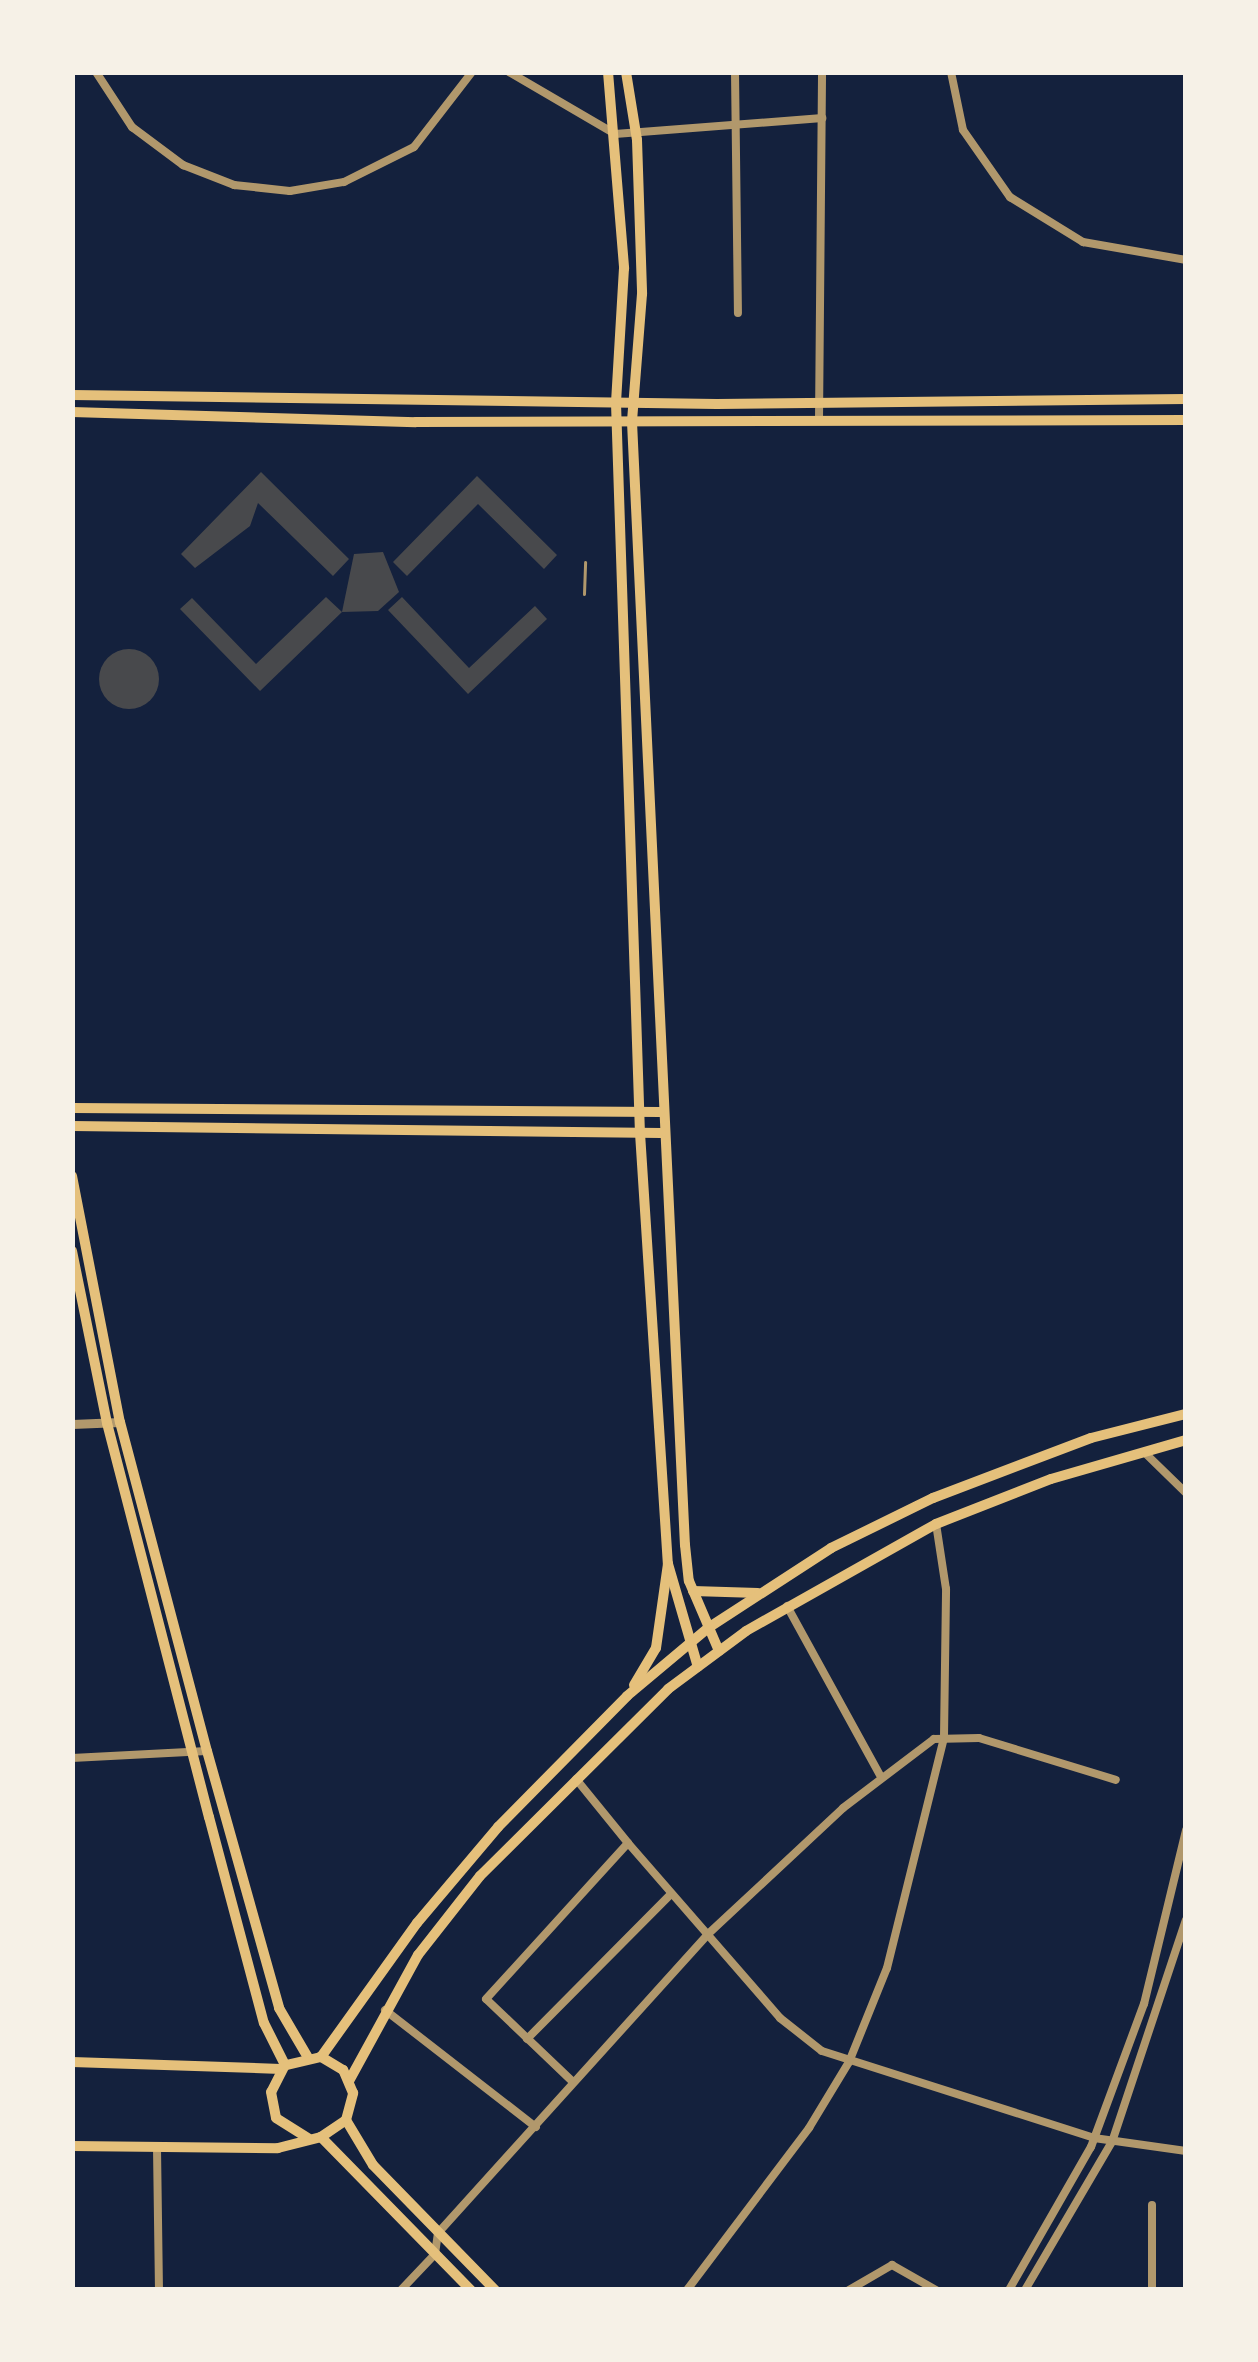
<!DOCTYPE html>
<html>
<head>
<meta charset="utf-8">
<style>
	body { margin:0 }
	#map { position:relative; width:1258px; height:2362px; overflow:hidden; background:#14213d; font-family:"DM Sans",sans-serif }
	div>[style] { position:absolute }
	.building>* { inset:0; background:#48494c }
	.round { border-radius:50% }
	.service>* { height:3px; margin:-1.5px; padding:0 1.5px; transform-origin:1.5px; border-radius:1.5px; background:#b1986c }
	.minor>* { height:8px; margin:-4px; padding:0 4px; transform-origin:4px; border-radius:4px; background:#b1986c }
	.tertiary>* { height:9px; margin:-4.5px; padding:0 4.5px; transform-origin:4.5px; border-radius:4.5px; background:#b1986c }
	.secondary>* { height:10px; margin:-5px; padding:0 5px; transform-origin:5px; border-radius:5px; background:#e5c07b }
	.primary>* { height:10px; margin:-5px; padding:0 5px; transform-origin:5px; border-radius:5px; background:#e5c07b }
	span { translate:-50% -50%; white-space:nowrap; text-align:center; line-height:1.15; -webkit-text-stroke:12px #f6f1e7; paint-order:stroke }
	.frame { position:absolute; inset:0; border:75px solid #f6f1e7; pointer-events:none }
</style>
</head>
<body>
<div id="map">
	<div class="building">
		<i style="clip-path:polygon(261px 472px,349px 559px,333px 576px,258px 503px,250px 526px,195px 568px,181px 554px)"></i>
		<i style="clip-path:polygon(477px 476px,557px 555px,544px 569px,478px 504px,407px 576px,393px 562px)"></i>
		<i style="clip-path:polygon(383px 552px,399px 592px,378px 611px,342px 612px,354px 554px)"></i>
		<i style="clip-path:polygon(326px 597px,342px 612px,260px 691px,180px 609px,192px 598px,256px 664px)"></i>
		<i style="clip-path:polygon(402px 597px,469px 668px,535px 606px,547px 619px,468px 694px,388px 610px)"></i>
		<i class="round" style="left:99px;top:649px;width:60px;height:60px"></i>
	</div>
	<div class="service">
		<i style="left:584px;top:594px;width:32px;rotate:-88deg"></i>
	</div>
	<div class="minor">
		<i style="left:96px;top:72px;width:66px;rotate:56.8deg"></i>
		<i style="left:132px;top:127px;width:64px;rotate:36.7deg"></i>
		<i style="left:183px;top:165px;width:55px;rotate:21.4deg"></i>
		<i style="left:234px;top:185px;width:56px;rotate:6.1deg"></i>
		<i style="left:290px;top:191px;width:55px;rotate:-9.5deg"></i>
		<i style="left:344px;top:182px;width:78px;rotate:-26.6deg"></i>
		<i style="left:414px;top:147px;width:95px;rotate:-52.3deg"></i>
		<i style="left:509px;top:72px;width:123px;rotate:30.3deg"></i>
		<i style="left:615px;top:134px;width:208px;rotate:-4.4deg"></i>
		<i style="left:735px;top:72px;width:241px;rotate:89.3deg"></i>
		<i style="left:951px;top:72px;width:59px;rotate:78.3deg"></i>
		<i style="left:963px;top:130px;width:82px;rotate:55deg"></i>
		<i style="left:1010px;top:197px;width:86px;rotate:31.7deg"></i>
		<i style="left:1083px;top:242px;width:105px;rotate:9.9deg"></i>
		<i style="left:819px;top:421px;width:349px;rotate:-89.5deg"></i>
		<i style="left:1144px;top:1452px;width:59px;rotate:44.3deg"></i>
		<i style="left:787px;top:1606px;width:195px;rotate:61.2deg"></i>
		<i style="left:72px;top:1758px;width:135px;rotate:-3deg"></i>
		<i style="left:576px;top:1779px;width:82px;rotate:50.9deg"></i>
		<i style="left:385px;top:2010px;width:191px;rotate:37.8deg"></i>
		<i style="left:527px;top:2039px;width:202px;rotate:-45.2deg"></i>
		<i style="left:573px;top:2082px;width:120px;rotate:-136.3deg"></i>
		<i style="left:486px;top:1999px;width:211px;rotate:-47.7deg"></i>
		<i style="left:628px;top:1843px;width:232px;rotate:49deg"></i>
		<i style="left:780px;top:2018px;width:53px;rotate:38.2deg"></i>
		<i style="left:822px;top:2051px;width:286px;rotate:17.7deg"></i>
		<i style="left:1094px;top:2138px;width:93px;rotate:8deg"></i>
		<i style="left:157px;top:2148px;width:142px;rotate:89.2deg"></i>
		<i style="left:401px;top:2290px;width:50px;rotate:-46.6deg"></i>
		<i style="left:435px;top:2254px;width:21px;rotate:-82deg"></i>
		<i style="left:438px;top:2233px;width:401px;rotate:-47.9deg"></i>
		<i style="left:707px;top:1935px;width:186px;rotate:-43deg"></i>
		<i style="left:843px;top:1808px;width:114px;rotate:-37.2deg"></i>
		<i style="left:934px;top:1739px;width:45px;rotate:-1.3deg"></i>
		<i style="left:979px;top:1738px;width:143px;rotate:17deg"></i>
		<i style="left:687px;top:2290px;width:203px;rotate:-53deg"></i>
		<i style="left:809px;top:2128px;width:77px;rotate:-58.8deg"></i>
		<i style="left:849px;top:2062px;width:101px;rotate:-68deg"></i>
		<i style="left:887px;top:1968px;width:238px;rotate:-76.1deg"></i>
		<i style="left:944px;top:1737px;width:148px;rotate:-89.2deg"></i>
		<i style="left:946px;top:1589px;width:66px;rotate:-98.7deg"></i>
		<i style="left:849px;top:2290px;width:50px;rotate:-30.2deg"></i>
		<i style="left:892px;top:2265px;width:51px;rotate:29.6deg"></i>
		<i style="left:1009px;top:2290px;width:165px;rotate:-60.2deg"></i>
		<i style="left:1091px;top:2147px;width:153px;rotate:-69.7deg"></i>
		<i style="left:1144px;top:2004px;width:179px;rotate:-76.4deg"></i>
		<i style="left:1025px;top:2290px;width:172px;rotate:-59.6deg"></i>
		<i style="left:1112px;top:2142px;width:234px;rotate:-71.6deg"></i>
		<i style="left:1152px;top:2290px;width:85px;rotate:-90deg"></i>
	</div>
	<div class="tertiary">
		<i style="left:72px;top:1424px;width:48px;rotate:-2.4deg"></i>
	</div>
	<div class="secondary">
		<i style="left:608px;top:72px;width:197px;rotate:85.3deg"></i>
		<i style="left:624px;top:268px;width:135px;rotate:93.4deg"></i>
		<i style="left:616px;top:403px;width:730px;rotate:88.12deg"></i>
		<i style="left:640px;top:1133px;width:432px;rotate:86.3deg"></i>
		<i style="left:668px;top:1564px;width:107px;rotate:73.8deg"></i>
		<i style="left:626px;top:72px;width:69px;rotate:80.8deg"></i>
		<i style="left:637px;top:140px;width:154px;rotate:88.1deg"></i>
		<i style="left:642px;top:294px;width:128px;rotate:94.5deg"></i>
		<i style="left:632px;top:422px;width:1124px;rotate:87.3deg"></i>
		<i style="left:685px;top:1545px;width:36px;rotate:84deg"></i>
		<i style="left:689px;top:1581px;width:76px;rotate:66.8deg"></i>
		<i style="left:72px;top:395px;width:645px;rotate:0.8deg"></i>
		<i style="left:717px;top:404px;width:469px;rotate:-0.6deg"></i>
		<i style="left:72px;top:412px;width:344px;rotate:1.7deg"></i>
		<i style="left:416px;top:422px;width:770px;rotate:-0.15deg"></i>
		<i style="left:72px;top:1108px;width:588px;rotate:0.39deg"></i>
		<i style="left:72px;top:1126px;width:589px;rotate:0.68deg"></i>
		<i style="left:72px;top:1176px;width:251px;rotate:79deg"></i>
		<i style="left:120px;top:1422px;width:340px;rotate:75.2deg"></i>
		<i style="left:207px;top:1751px;width:267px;rotate:74.3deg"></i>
		<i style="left:279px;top:2008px;width:56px;rotate:59.7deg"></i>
		<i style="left:72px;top:1251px;width:176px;rotate:78.5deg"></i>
		<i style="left:107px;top:1423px;width:407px;rotate:75.5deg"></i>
		<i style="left:209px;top:1817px;width:213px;rotate:75.1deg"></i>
		<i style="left:264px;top:2023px;width:47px;rotate:63.4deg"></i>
		<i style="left:346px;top:2120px;width:52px;rotate:59deg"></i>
		<i style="left:373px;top:2165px;width:175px;rotate:45.7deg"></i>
		<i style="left:321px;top:2137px;width:214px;rotate:45.6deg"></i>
	</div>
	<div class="primary">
		<i style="left:693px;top:1591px;width:65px;rotate:1.8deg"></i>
		<i style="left:634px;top:1685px;width:43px;rotate:-59.3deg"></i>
		<i style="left:656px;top:1648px;width:85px;rotate:-81.9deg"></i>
		<i style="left:321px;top:2057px;width:165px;rotate:-54.4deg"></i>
		<i style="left:417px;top:1923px;width:126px;rotate:-49.8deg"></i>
		<i style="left:498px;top:1827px;width:184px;rotate:-45.4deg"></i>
		<i style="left:627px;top:1696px;width:106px;rotate:-40deg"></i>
		<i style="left:708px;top:1628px;width:147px;rotate:-33deg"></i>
		<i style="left:831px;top:1548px;width:114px;rotate:-26.1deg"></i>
		<i style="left:933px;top:1498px;width:169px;rotate:-20.8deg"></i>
		<i style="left:1091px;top:1438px;width:98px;rotate:-14.2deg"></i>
		<i style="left:72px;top:2062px;width:209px;rotate:1.9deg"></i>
		<i style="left:349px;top:2081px;width:144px;rotate:-61.3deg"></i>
		<i style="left:418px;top:1955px;width:100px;rotate:-51.9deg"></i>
		<i style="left:480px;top:1876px;width:265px;rotate:-44.8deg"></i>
		<i style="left:668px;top:1689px;width:97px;rotate:-36.6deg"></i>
		<i style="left:746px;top:1631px;width:218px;rotate:-29.4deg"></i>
		<i style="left:936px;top:1524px;width:123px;rotate:-21.4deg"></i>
		<i style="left:1051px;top:1479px;width:141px;rotate:-16.1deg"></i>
		<i style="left:72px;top:2146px;width:206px;rotate:0.6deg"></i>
		<i style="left:278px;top:2148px;width:44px;rotate:-14.3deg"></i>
		<i style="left:321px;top:2137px;width:30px;rotate:-34deg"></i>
		<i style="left:346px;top:2120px;width:28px;rotate:-75deg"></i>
		<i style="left:353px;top:2093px;width:25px;rotate:-113deg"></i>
		<i style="left:343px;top:2070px;width:26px;rotate:-149deg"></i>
		<i style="left:321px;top:2057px;width:37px;rotate:167deg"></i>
		<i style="left:285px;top:2065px;width:30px;rotate:117deg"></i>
		<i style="left:271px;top:2092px;width:26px;rotate:79deg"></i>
		<i style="left:276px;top:2118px;width:38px;rotate:32deg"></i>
	</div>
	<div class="frame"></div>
</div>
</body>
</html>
